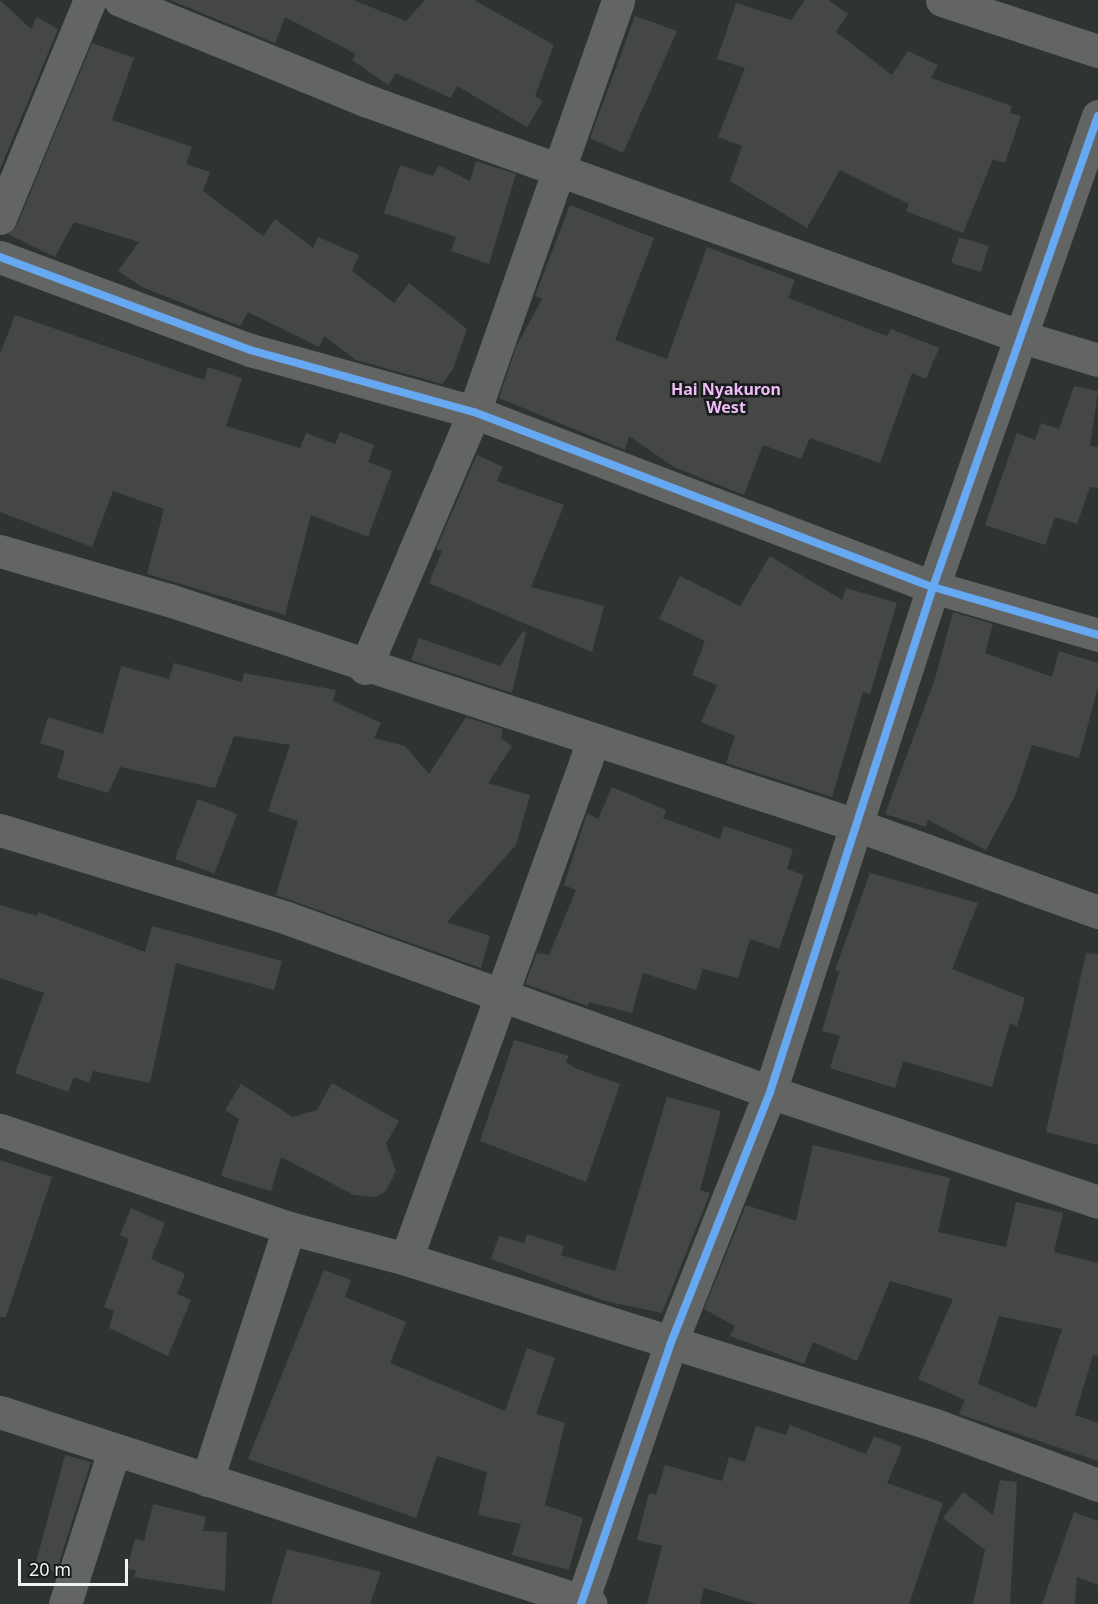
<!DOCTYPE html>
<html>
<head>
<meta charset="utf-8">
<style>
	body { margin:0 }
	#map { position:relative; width:1098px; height:1604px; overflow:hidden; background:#2e3432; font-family:"Noto Sans",sans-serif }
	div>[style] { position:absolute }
	.building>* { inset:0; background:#454747; transform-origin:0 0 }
	.minor>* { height:33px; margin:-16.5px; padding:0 16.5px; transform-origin:16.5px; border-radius:16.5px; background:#626564 }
	.cycleway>* { height:8px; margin:-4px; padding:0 4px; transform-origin:4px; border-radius:4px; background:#66a8f1 }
	span { translate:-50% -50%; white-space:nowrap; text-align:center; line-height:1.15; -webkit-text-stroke:5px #181c1b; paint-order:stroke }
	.neighbourhood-label { font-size:16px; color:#f0bbf8; font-weight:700 }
	.scale { position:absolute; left:18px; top:1559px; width:110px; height:27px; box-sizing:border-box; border:3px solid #eef4f2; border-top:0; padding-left:8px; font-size:18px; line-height:21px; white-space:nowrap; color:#eef4f2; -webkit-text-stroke:4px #181c1b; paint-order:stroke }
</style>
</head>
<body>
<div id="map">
	<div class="building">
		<i style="clip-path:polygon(0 0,31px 29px,37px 17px,58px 29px,0 169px)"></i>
		<i style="clip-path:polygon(170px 0,353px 0,406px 21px,425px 0,474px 0,554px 45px,535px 96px,543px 101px,527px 127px,457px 86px,451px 98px,396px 73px,388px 85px,352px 60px,356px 54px,285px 17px,275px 43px)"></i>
		<i style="clip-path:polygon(805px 0,828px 0,848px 14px,836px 32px,892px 75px,908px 51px,938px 65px,931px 78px,1012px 106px,1010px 113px,1021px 116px,1005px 163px,993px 159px,963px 233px,906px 211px,909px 204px,840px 170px,807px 228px,730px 181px,742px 146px,718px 137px,745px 68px,717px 59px,736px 3px,791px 20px)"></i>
		<i style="clip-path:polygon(635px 16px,677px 31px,623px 153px,590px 138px)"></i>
		<i style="clip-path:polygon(92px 43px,134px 58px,112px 120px,192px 147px,186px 164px,210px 172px,203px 191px,263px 236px,275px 219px,313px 248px,318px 237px,359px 255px,352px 271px,394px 303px,409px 283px,467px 329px,453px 369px,442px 384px,356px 360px,324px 336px,319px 347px,248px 312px,240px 326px,142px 287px,118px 271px,139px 242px,74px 222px,55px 257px,8px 234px,17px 225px)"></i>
		<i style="clip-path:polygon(476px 161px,516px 174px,489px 264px,451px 251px,456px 237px,384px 213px,400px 165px,433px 176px,439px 165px,470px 181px)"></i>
		<i style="clip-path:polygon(570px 205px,654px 238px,615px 340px,667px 359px,707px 247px,795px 280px,788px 298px,887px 336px,891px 329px,939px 348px,926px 379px,912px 373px,880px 463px,810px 438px,801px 459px,763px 445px,744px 495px,674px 467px,629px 436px,625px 450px,499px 398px,516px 347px,542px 299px,535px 296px)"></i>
		<i style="left:959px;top:237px;width:31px;height:27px;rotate:17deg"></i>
		<i style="clip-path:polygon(15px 315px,204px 380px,208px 367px,242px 378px,226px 426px,300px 448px,306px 433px,335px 444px,340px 432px,374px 445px,368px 462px,392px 471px,368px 537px,311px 515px,285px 615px,147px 574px,164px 509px,113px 491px,92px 547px,0 512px,0 354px)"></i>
		<i style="clip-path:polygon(1074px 386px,1098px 391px,1090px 446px,1098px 447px,1098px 488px,1090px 487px,1077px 524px,1055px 517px,1045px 545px,985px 525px,1017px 433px,1035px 440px,1041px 423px,1059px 429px)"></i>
		<i style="clip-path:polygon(477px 455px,503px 467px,497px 481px,564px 505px,531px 587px,604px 606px,592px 652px,429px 583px,442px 551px,436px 549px)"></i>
		<i style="clip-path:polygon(770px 556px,842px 600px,846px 588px,897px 603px,870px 694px,863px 692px,832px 797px,726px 763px,735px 736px,701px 722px,717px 685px,692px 675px,705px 641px,659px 619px,680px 576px,740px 606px)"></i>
		<i style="clip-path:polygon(953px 612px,993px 624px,985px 653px,1052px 677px,1059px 651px,1098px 663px,1098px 687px,1079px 758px,1032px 745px,1015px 796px,986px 850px,928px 820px,926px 827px,885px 814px,935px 679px)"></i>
		<i style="clip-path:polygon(523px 631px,526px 633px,512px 693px,411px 660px,419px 638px,500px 666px)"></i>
		<i style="clip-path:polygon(174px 663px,242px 682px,244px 673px,336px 690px,333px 701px,381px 723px,374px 738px,405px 746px,429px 774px,466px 717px,503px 729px,501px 738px,512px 746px,488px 783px,530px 795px,516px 845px,447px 922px,490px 936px,481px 968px,276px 895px,298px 821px,268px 811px,290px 745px,234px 736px,215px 788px,120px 767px,108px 793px,57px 778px,65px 751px,40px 743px,48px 717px,103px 734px,121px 666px,169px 679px)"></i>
		<i style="clip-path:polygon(612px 787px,666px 810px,663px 818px,720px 839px,724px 826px,793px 849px,787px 869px,804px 875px,779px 949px,750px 939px,738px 978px,703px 969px,696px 990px,643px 973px,632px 1013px,589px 1002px,588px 1006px,525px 984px,537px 953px,549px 955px,576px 890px,564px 885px,587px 813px,598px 819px)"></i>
		<i style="left:198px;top:799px;width:42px;height:64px;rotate:21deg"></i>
		<i style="clip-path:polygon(870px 873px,978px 903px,952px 969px,1025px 998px,1017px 1026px,1010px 1023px,992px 1087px,903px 1061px,895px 1088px,830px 1068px,840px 1036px,822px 1031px,839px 972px,835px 970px)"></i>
		<i style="clip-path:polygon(0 905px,37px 916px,38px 912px,145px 952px,152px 926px,282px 961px,274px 990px,176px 963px,150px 1083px,93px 1071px,89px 1083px,74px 1077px,68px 1092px,15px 1073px,44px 993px,0 978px)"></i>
		<i style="clip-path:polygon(1086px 953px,1098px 954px,1098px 1145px,1046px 1132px)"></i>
		<i style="clip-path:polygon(514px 1040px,569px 1056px,566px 1062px,577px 1069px,620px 1084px,586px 1182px,480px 1141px)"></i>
		<i style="clip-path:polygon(332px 1083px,399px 1121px,386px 1144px,396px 1171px,386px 1191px,376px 1197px,354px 1195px,281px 1157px,271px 1191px,221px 1176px,239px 1119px,225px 1110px,241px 1084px,293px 1117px,317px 1110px)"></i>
		<i style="clip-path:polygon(667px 1097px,721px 1111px,700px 1190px,710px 1193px,662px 1313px,605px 1301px,491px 1259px,499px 1236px,524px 1243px,527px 1234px,564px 1246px,561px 1255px,615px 1271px)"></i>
		<i style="clip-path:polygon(evenodd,813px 1145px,950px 1178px,938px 1232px,1006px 1247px,1016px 1202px,1063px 1213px,1054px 1252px,1098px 1263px,1098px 1356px,1093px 1355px,1075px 1415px,1098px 1423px,1098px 1461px,959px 1414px,965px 1400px,918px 1379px,953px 1299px,890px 1281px,857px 1361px,813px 1342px,804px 1364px,730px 1336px,735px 1326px,704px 1309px,746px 1205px,796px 1221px,813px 1145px,999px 1316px,1062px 1329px,1036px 1408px,978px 1384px,999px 1316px)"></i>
		<i style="clip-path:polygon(0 1160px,52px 1177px,6px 1317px,0 1317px)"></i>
		<i style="clip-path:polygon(131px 1208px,165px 1223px,151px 1259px,185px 1274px,177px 1294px,191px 1300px,168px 1356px,109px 1328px,114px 1311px,104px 1307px,129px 1239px,120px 1235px)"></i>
		<i style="clip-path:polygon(324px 1270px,351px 1280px,345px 1297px,406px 1322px,390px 1363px,505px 1411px,527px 1348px,555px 1358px,536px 1414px,565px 1423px,545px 1505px,583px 1518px,569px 1570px,512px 1555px,521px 1524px,478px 1515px,487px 1472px,437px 1456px,416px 1518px,248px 1459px)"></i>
		<i style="clip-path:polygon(790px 1425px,866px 1454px,874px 1436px,902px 1447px,887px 1483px,943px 1503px,909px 1604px,756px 1604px,704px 1588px,700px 1604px,647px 1604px,662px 1546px,637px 1540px,649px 1493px,656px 1495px,665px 1465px,722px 1481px,729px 1457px,745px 1462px,756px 1426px,786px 1435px)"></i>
		<i style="clip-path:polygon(65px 1455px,91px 1462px,56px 1572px,35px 1566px)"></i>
		<i style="clip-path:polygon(1000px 1480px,1017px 1482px,1010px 1604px,973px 1604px,985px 1550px,943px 1518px,963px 1492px,993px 1515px)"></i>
		<i style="clip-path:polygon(153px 1504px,206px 1517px,203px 1531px,227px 1532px,225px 1591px,134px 1577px,136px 1571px,127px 1568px,135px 1539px,144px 1541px)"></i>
		<i style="clip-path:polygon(1074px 1512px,1098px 1521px,1098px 1585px,1077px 1577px,1075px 1604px,1042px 1604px)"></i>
		<i style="clip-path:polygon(287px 1549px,381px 1572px,370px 1604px,271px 1604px)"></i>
	</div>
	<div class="minor">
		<i style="left:120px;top:0;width:265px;rotate:22.2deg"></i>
		<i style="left:365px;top:100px;width:698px;rotate:19.84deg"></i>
		<i style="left:1022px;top:337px;width:79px;rotate:16.8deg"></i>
		<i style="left:942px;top:0;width:164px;rotate:18.1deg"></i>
		<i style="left:0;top:218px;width:236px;rotate:-67.6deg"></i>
		<i style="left:0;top:257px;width:267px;rotate:20.4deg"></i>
		<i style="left:250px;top:350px;width:232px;rotate:15.5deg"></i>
		<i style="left:474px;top:412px;width:491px;rotate:20.9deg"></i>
		<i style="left:933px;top:587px;width:172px;rotate:16.2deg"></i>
		<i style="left:0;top:551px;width:176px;rotate:16.2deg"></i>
		<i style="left:169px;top:600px;width:726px;rotate:18.14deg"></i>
		<i style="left:859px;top:826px;width:254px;rotate:19.8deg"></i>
		<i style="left:365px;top:668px;width:278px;rotate:-66.9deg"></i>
		<i style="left:474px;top:412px;width:436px;rotate:-70.7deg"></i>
		<i style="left:0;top:830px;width:300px;rotate:17deg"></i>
		<i style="left:287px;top:918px;width:513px;rotate:19.81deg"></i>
		<i style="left:770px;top:1092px;width:346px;rotate:18.5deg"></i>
		<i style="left:0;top:1130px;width:305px;rotate:18.7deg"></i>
		<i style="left:289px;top:1228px;width:121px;rotate:14.8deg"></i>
		<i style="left:406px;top:1259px;width:554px;rotate:17.42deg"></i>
		<i style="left:935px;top:1425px;width:174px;rotate:20.2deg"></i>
		<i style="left:406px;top:1259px;width:551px;rotate:-70.15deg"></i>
		<i style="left:0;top:1412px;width:621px;rotate:18deg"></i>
		<i style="left:207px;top:1480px;width:265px;rotate:-72deg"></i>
		<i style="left:65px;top:1604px;width:162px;rotate:-72.3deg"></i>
		<i style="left:581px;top:1604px;width:274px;rotate:-71deg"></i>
		<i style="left:670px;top:1345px;width:272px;rotate:-68.4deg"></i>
		<i style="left:770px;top:1092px;width:531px;rotate:-72.11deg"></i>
		<i style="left:933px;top:587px;width:499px;rotate:-70.7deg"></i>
	</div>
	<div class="cycleway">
		<i style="left:0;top:257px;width:267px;rotate:20.4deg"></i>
		<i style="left:250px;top:350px;width:232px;rotate:15.5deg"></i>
		<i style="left:474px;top:412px;width:491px;rotate:20.9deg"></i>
		<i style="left:933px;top:587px;width:172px;rotate:16.2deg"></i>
		<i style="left:581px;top:1604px;width:274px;rotate:-71deg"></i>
		<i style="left:670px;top:1345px;width:272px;rotate:-68.4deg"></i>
		<i style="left:770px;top:1092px;width:531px;rotate:-72.11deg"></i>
		<i style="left:933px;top:587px;width:499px;rotate:-70.7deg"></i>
	</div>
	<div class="neighbourhood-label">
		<span style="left:726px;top:398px">Hai Nyakuron<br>West</span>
	</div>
	<div class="scale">20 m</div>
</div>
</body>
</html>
